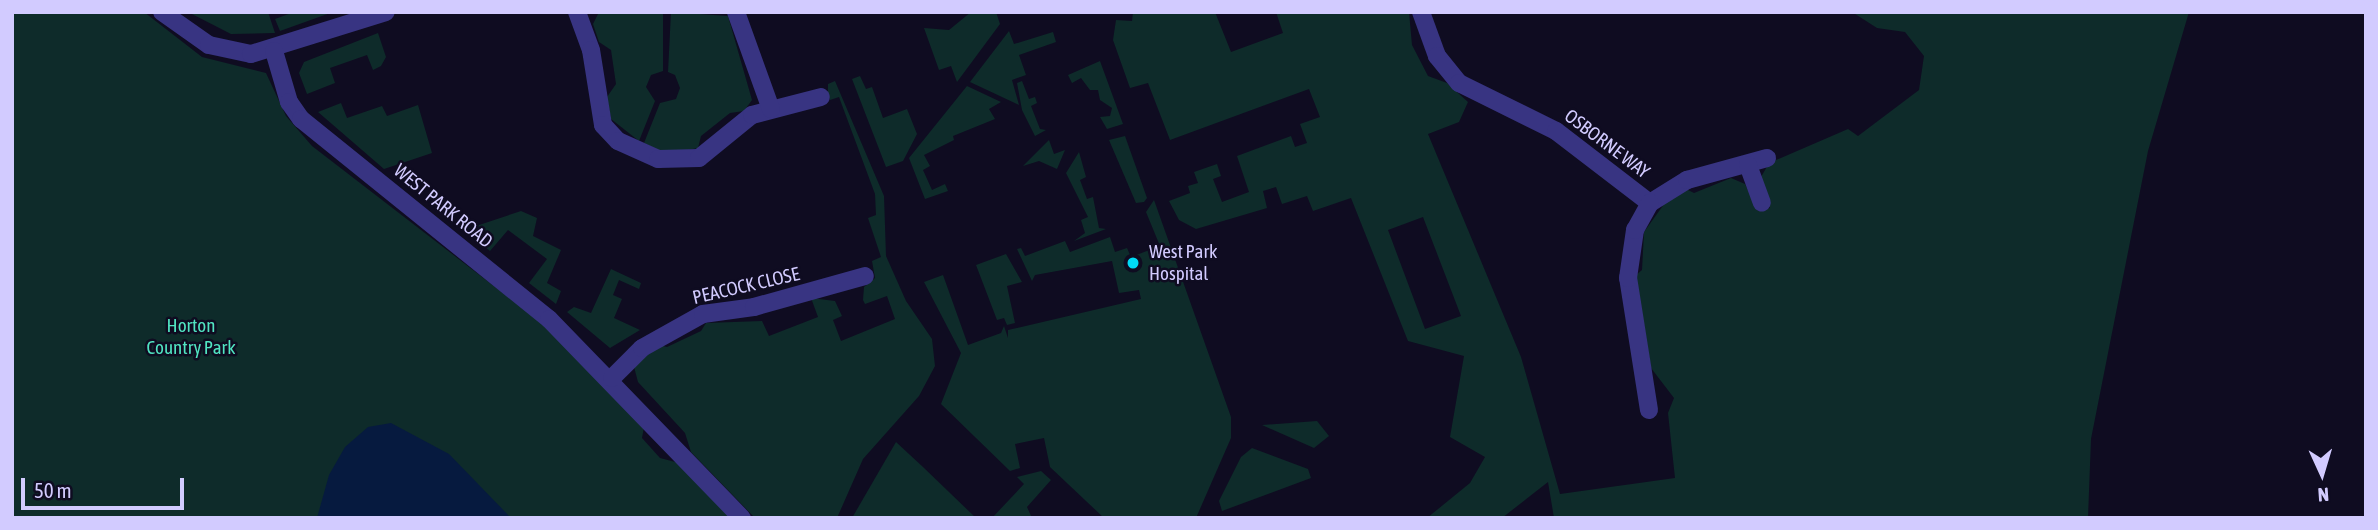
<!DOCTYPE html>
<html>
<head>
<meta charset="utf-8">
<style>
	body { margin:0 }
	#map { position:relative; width:2378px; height:530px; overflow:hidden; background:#0f0c21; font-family:"Asap Condensed",sans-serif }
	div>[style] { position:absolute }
	.green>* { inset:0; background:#0e2b2a }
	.water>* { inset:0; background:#061a3f }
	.street>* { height:18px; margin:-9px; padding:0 9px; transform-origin:9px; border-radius:9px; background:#383482 }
	.dots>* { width:19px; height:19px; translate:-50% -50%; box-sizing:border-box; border:4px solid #0f0c21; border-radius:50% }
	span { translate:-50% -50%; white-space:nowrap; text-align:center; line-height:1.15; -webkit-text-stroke:5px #0f0c21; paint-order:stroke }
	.street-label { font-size:19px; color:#d2cbff }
	.poi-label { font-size:19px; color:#d2cbff }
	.left { translate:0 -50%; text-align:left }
	.park-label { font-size:19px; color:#51e5c2 }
	.frame { position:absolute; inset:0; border:14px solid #d2cbff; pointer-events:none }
	.north { position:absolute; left:2287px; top:439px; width:70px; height:70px; -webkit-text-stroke:5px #0f0c21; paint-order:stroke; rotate:176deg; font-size:19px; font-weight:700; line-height:28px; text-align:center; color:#d2cbff }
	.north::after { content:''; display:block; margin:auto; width:24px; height:32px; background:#d2cbff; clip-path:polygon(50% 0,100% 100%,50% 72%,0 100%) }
	.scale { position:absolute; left:21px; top:478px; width:163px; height:32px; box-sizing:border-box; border:4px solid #d2cbff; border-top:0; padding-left:9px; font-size:21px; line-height:24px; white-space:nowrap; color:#d2cbff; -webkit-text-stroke:5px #0f0c21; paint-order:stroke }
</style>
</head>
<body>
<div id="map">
	<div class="green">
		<i style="clip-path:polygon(12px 12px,144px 12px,202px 57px,266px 73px,286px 116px,312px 146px,543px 324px,644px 427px,642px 438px,660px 458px,679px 463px,731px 518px,12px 518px)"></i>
		<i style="clip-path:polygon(188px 12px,268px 12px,275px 33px,231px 34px)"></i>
		<i style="clip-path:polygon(294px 12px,333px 12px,280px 31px,275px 19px)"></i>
		<i style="clip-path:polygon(599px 12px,663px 13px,663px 71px,651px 75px,646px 87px,655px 101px,639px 141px,611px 119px,607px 97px,616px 84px,611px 50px,599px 42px,593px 24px)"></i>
		<i style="clip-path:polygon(671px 12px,728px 16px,752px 100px,744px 111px,730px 113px,701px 136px,698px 148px,667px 154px,644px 143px,660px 103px,676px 99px,680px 88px,675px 75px,668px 72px)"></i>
		<i style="clip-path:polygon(971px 12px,996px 12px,1000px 24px,957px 82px,951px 66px,939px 70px,924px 28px,949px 30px)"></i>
		<i style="clip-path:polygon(evenodd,1133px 12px,1215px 12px,1231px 52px,1283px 33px,1276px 12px,1409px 12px,1412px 45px,1428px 76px,1447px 83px,1468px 102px,1459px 122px,1428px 134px,1521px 357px,1560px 494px,1675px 478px,1668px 413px,1674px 398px,1651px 368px,1636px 275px,1642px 270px,1644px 232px,1667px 200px,1686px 189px,1694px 193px,1731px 178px,1745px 184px,1758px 211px,1770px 208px,1761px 177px,1769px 163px,1848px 129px,1858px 136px,1919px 90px,1924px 56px,1905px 32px,1877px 28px,1852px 12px,2189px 12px,2148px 151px,2091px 439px,2088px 518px,1554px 518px,1548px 482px,1502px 518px,1427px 518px,1470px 483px,1485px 457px,1450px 437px,1464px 356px,1408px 341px,1351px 198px,1313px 211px,1307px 196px,1282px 204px,1276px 187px,1263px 191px,1267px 208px,1196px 229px,1179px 220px,1169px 201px,1190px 193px,1188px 186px,1198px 183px,1194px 172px,1217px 164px,1221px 176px,1213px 179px,1222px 202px,1249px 192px,1237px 156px,1291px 136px,1295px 147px,1307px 143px,1300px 124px,1320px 117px,1309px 89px,1170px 140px,1148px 83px,1130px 88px,1113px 40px,1116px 20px,1132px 21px,1133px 12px,1423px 217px,1461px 316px,1425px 329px,1388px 230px,1423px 217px)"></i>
		<i style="clip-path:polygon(1009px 31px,1014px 44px,1053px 32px,1056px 42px,1019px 55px,1026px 75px,1012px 80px,1019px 105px,970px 82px)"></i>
		<i style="clip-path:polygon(378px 33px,386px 57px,381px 66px,373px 70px,367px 55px,330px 68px,335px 83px,307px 94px,299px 73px,304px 62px)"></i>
		<i style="clip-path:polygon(1100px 61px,1123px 124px,1107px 129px,1100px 117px,1110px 116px,1112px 108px,1100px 100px,1098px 90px,1090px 90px,1081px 78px,1072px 83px,1068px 75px)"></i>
		<i style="clip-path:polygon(860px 76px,866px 89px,872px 87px,883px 118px,907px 109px,917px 134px,903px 161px,886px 167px,852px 79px)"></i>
		<i style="clip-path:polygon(835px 81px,884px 196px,886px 256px,906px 301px,932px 339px,935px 366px,919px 396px,863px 459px,837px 518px,755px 518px,691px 452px,685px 433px,638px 382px,633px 363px,659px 345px,667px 347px,701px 331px,706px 323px,762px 321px,769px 336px,818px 317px,811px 298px,835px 301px,842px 316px,833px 320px,841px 341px,895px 319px,887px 296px,865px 304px,863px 300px,864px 287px,875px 278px,872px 261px,881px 257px,868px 218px,876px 215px,875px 194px,839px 97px,830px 100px,828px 94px,828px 84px)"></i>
		<i style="clip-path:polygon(1022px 81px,1029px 99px,1035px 97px,1037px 103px,1031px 106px,1040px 129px,1046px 130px,1035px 136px,1022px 110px,1017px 83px)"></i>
		<i style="clip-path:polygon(967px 86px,1001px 102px,989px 109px,995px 119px,953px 136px,954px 140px,924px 155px,930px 166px,923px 170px,932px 190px,945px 184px,948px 191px,925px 199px,909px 158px)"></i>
		<i style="clip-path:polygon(341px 103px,347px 118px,382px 106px,387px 116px,418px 105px,432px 153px,384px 169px,318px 112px)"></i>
		<i style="clip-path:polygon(1125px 136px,1147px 198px,1144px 202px,1136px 203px,1109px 140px)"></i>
		<i style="clip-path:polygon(1049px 140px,1054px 154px,1065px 150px,1057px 169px,1039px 161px,1023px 166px)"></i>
		<i style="clip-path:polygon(1079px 152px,1086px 177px,1080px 180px,1087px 199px,1093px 197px,1099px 228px,1106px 229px,1074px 241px,1085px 233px,1081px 220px,1088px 217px,1066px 173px)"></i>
		<i style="clip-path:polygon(1154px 200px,1231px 417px,1231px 438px,1196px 518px,1104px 518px,1050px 467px,1044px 438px,1015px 444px,1020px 468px,1010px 471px,941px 404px,961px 353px,924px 282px,943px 275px,968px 345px,1001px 333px,1004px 326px,1008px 338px,1008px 330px,1141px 299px,1139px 290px,1119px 293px,1112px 261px,1035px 275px,1032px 281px,1017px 249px,1021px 248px,1025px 256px,1065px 241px,1070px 252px,1110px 237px,1115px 252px,1127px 248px,1131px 257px,1160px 246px,1146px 212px)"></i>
		<i style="clip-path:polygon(521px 211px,537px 218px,533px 236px,561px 250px,547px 283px,561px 291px,556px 304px,529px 283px,547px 259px,508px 230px,490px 251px,464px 230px)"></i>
		<i style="clip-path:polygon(1006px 254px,1022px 282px,1007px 286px,1015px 323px,1007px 325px,1004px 318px,997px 320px,976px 265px)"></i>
		<i style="clip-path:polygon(611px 269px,641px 283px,639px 289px,619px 280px,613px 295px,622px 299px,614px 318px,640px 330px,610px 348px,567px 312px,574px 307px,591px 313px)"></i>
		<i style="clip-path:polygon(1317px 421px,1329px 436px,1314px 448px,1262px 425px)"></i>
		<i style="clip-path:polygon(896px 442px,923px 467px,976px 518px,852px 518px)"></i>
		<i style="clip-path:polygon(1252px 448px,1308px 469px,1311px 478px,1222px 511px,1219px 501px,1241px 457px)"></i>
		<i style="clip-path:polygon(1041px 471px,1051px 480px,1027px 507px,1032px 518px,992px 518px,1024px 484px,1017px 477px)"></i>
	</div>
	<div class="water">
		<i style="clip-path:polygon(391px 423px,449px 454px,511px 518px,317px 518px,329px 475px,345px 447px,368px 427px)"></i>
	</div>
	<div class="street">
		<i style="left:162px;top:12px;width:57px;rotate:35.1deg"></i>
		<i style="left:209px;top:45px;width:43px;rotate:12.1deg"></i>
		<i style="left:251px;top:54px;width:141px;rotate:-17.3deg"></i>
		<i style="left:577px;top:12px;width:40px;rotate:69.8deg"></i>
		<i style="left:591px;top:50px;width:76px;rotate:80.9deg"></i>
		<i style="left:603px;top:125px;width:22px;rotate:47deg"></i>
		<i style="left:618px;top:141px;width:44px;rotate:24.2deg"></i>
		<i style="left:658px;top:159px;width:41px;rotate:-1.4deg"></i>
		<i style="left:699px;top:158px;width:68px;rotate:-39.1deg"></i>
		<i style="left:752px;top:115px;width:71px;rotate:-14.6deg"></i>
		<i style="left:736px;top:12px;width:103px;rotate:70.2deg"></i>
		<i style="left:1421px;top:12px;width:47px;rotate:70deg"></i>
		<i style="left:1437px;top:56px;width:35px;rotate:51deg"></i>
		<i style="left:1459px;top:83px;width:108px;rotate:26.3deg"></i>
		<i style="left:1556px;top:131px;width:118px;rotate:37.5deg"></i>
		<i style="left:1650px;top:203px;width:44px;rotate:-31.9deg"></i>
		<i style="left:1687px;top:180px;width:83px;rotate:-15.4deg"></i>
		<i style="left:274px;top:51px;width:53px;rotate:73.6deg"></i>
		<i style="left:289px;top:102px;width:21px;rotate:55deg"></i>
		<i style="left:301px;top:119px;width:319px;rotate:38.9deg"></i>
		<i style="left:549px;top:319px;width:277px;rotate:45.9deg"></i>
		<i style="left:1748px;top:165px;width:40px;rotate:69.8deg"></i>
		<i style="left:612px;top:378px;width:42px;rotate:-45deg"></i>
		<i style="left:642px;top:348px;width:70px;rotate:-29.1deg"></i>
		<i style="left:703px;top:314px;width:51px;rotate:-7.8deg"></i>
		<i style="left:754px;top:307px;width:115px;rotate:-15.6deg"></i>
		<i style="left:1649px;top:410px;width:134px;rotate:-99deg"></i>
		<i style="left:1628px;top:278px;width:49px;rotate:-81.7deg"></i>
		<i style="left:1635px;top:230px;width:31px;rotate:-61deg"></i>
	</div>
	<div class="dots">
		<i style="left:1133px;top:263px;background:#00daf6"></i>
	</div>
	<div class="street-label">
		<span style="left:1607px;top:144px;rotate:37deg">OSBORNE WAY</span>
		<span style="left:443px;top:206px;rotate:39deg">WEST PARK ROAD</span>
		<span style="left:746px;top:286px;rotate:-13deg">PEACOCK CLOSE</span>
	</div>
	<div class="poi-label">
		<span class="left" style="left:1149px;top:263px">West Park<br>Hospital</span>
	</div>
	<div class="park-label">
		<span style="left:191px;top:337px">Horton<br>Country Park</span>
	</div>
	<div class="frame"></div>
	<div class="north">N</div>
	<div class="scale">50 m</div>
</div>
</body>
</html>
